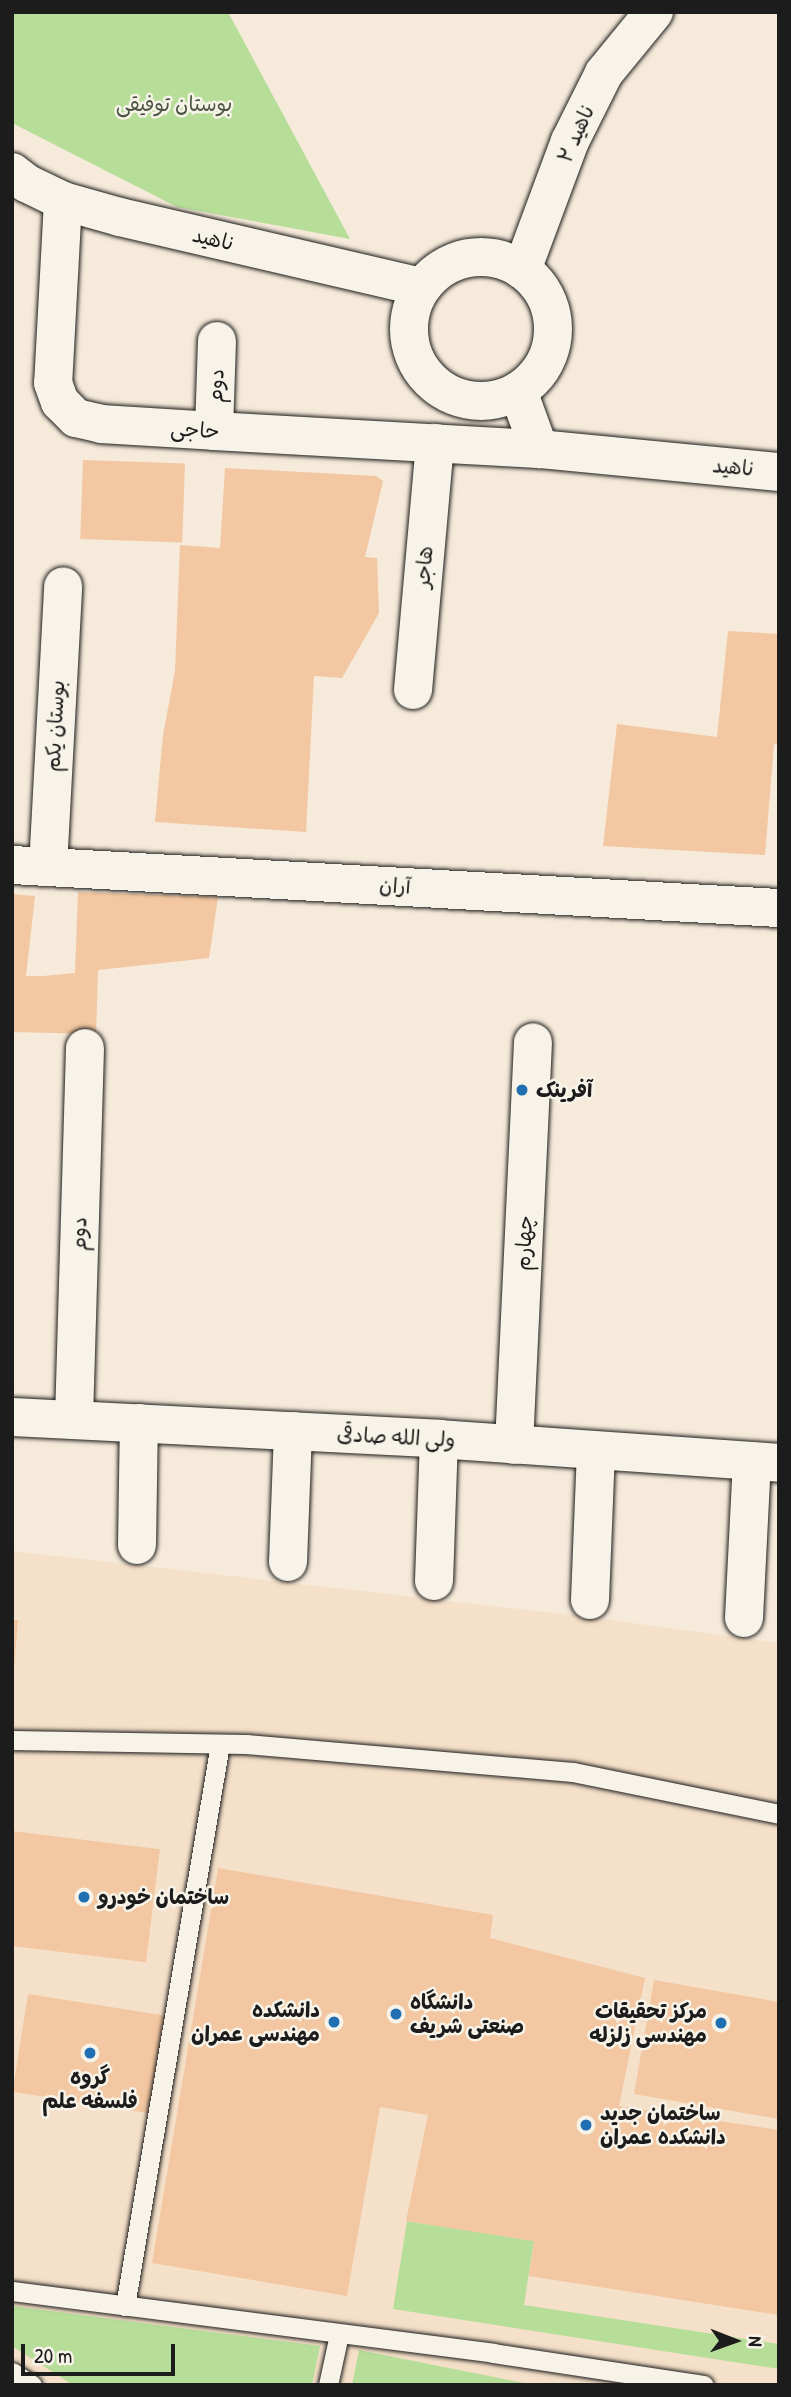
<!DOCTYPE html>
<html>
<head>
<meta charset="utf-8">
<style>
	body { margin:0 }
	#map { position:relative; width:791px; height:2397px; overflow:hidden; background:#f6eada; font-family:"Patrick Hand","Playpen Sans Arabic",sans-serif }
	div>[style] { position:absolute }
	.built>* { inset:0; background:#f5e0c9 }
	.green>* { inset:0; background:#b7de99 }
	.building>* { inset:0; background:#f2c7a1; transform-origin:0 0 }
	.roads { filter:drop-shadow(0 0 2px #1c1c1c) drop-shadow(0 0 2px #1c1c1c) }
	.service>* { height:19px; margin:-9.5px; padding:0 9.5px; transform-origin:9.5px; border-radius:9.5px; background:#f7f3e8 }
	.minor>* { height:38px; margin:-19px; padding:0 19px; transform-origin:19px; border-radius:19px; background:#f7f3e8 }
	.minor>.ring { margin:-19px; padding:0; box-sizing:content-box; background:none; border:38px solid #f7f3e8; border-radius:50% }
	.dots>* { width:19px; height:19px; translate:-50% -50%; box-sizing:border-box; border:4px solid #f7f3e8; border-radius:50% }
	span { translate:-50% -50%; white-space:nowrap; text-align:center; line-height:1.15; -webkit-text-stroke:5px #f7f3e8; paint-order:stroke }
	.park-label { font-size:21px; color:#4a5642 }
	.street-label { font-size:21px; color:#1c1c1c }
	.poi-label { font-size:21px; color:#1c1c1c; font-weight:700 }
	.left { translate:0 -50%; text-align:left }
	.right { translate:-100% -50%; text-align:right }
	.frame { position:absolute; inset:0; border:14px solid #1c1c1c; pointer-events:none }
	.north { position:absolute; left:700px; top:2306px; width:70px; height:70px; -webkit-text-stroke:5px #f7f3e8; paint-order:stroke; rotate:91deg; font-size:19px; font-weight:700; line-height:28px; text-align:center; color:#1c1c1c }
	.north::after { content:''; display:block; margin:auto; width:24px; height:32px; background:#1c1c1c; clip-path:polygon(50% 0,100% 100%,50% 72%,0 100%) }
	.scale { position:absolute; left:21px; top:2344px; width:154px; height:32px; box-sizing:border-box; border:4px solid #1c1c1c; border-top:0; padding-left:9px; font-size:21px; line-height:24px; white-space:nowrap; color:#1c1c1c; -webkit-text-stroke:5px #f7f3e8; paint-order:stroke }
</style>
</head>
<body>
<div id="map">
	<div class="built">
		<i style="clip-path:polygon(12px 1551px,581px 1616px,779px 1643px,779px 2385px,12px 2385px)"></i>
	</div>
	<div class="green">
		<i style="clip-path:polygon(12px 12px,228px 12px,350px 239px,177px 207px,14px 124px)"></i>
		<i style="clip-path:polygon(407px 2221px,534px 2241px,524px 2305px,779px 2344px,779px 2369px,393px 2309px)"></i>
		<i style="clip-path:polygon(12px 2306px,320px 2346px,312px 2385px,73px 2385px,12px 2346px)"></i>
		<i style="clip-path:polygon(359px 2350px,524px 2383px,524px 2385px,352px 2385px)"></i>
	</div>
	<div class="building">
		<i style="left:83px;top:460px;width:102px;height:79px;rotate:2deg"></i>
		<i style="clip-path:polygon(225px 468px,376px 476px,383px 481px,365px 557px,377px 558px,379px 613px,342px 678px,314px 676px,306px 832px,155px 822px,163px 735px,175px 671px,180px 545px,220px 548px)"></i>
		<i style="clip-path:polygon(728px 631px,779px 634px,779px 745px,774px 744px,765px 855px,603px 846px,617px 724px,717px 737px)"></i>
		<i style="clip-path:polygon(78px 892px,218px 897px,209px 958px,98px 970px,96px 1034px,12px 1032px,12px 894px,35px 896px,26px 976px,43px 976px,75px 973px)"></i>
		<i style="clip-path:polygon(12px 1620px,18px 1620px,14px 1670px,12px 1670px)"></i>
		<i style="left:12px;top:1831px;width:149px;height:114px;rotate:7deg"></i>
		<i style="clip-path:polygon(218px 1868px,493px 1915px,490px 1938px,645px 1978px,619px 2106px,779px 2130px,779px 2315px,529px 2276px,534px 2241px,406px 2221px,428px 2115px,380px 2107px,347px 2296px,152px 2263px)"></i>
		<i style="clip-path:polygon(654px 1980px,779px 2002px,779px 2119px,634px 2094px)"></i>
		<i style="left:28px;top:1994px;width:141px;height:99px;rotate:9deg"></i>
	</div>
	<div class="roads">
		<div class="service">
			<i style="left:12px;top:1740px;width:234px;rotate:1deg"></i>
			<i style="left:246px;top:1744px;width:328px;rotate:4.9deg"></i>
			<i style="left:573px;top:1772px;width:210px;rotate:11.5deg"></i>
			<i style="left:12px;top:2291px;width:485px;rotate:7.3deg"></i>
			<i style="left:493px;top:2353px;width:213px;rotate:8.6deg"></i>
			<i style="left:125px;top:2306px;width:570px;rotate:-80.41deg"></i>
			<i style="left:12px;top:2372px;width:24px;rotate:33deg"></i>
			<i style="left:328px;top:2385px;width:52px;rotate:-77.8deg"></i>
		</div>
		<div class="minor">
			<i style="left:12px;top:172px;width:18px;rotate:38deg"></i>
			<i style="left:26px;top:183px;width:41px;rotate:25.9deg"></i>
			<i style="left:63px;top:201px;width:59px;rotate:15.7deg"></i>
			<i style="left:120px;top:217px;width:310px;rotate:13.1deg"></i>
			<i style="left:63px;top:201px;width:182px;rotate:93.1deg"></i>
			<i style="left:53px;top:383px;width:20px;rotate:70deg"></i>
			<i style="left:60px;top:402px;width:23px;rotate:45deg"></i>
			<i style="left:76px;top:418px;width:26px;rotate:13deg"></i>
			<i style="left:101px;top:424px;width:113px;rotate:3.5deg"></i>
			<i style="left:214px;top:431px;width:325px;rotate:3.2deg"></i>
			<i class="ring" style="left:409px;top:257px;width:106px;height:106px"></i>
			<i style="left:522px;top:270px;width:138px;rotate:-69.6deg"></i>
			<i style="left:570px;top:141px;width:76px;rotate:-63.4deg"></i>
			<i style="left:604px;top:73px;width:79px;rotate:-50.7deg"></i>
			<i style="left:518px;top:391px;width:62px;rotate:70.1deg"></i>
			<i style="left:539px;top:449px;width:241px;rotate:5.5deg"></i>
			<i style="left:214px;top:431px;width:90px;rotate:-88.1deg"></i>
			<i style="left:413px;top:690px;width:248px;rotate:-84.9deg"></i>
			<i style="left:12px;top:865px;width:768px;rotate:3.21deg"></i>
			<i style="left:48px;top:867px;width:281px;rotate:-86.9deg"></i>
			<i style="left:12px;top:1417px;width:428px;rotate:2.9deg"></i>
			<i style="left:439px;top:1439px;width:341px;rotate:4deg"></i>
			<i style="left:74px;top:1419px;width:371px;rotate:-88.3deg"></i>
			<i style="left:514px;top:1445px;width:403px;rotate:-87.3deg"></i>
			<i style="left:137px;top:1545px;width:122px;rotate:-89.1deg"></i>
			<i style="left:288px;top:1562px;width:131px;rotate:-87.8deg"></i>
			<i style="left:434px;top:1581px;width:142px;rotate:-88deg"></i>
			<i style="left:590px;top:1600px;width:149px;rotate:-87.7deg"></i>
			<i style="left:744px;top:1618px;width:157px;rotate:-87.1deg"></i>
		</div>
	</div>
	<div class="dots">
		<i style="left:522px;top:1090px;background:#1f6fb2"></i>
		<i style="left:84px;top:1897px;background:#1f6fb2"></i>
		<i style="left:396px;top:2014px;background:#1f6fb2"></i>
		<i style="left:334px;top:2022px;background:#1f6fb2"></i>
		<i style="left:721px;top:2023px;background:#1f6fb2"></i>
		<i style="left:90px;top:2053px;background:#1f6fb2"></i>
		<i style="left:586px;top:2125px;background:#1f6fb2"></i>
	</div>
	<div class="park-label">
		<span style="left:174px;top:104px">بوستان توفیقی</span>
	</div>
	<div class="street-label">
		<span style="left:576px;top:134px;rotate:-66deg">ناهید ۲</span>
		<span style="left:213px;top:239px;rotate:13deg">ناهید</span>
		<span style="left:216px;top:386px;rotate:-88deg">دوم</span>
		<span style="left:195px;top:430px;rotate:4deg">حاجی</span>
		<span style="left:733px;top:467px;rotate:5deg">ناهید</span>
		<span style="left:424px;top:567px;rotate:-85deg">هاجر</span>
		<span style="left:55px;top:726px;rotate:-87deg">بوستان یکم</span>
		<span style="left:395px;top:886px;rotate:3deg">آران</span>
		<span style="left:79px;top:1234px;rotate:-88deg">دوم</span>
		<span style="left:524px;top:1243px;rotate:-87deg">چهارم</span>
		<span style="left:396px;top:1437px;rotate:3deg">ولی الله صادقی</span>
	</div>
	<div class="poi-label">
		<span class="left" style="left:536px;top:1090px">آفرینک</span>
		<span class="left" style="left:98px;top:1897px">ساختمان خودرو</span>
		<span class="left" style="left:410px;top:2014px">دانشگاه<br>صنعتی شریف</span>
		<span class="right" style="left:320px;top:2022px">دانشکده<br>مهندسی عمران</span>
		<span class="right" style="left:707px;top:2023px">مرکز تحقیقات<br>مهندسی زلزله</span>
		<span style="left:90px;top:2089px">گروه<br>فلسفه علم</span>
		<span class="left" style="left:600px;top:2125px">ساختمان جدید<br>دانشکده عمران</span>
	</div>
	<div class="frame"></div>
	<div class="north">N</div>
	<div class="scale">20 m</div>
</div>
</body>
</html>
